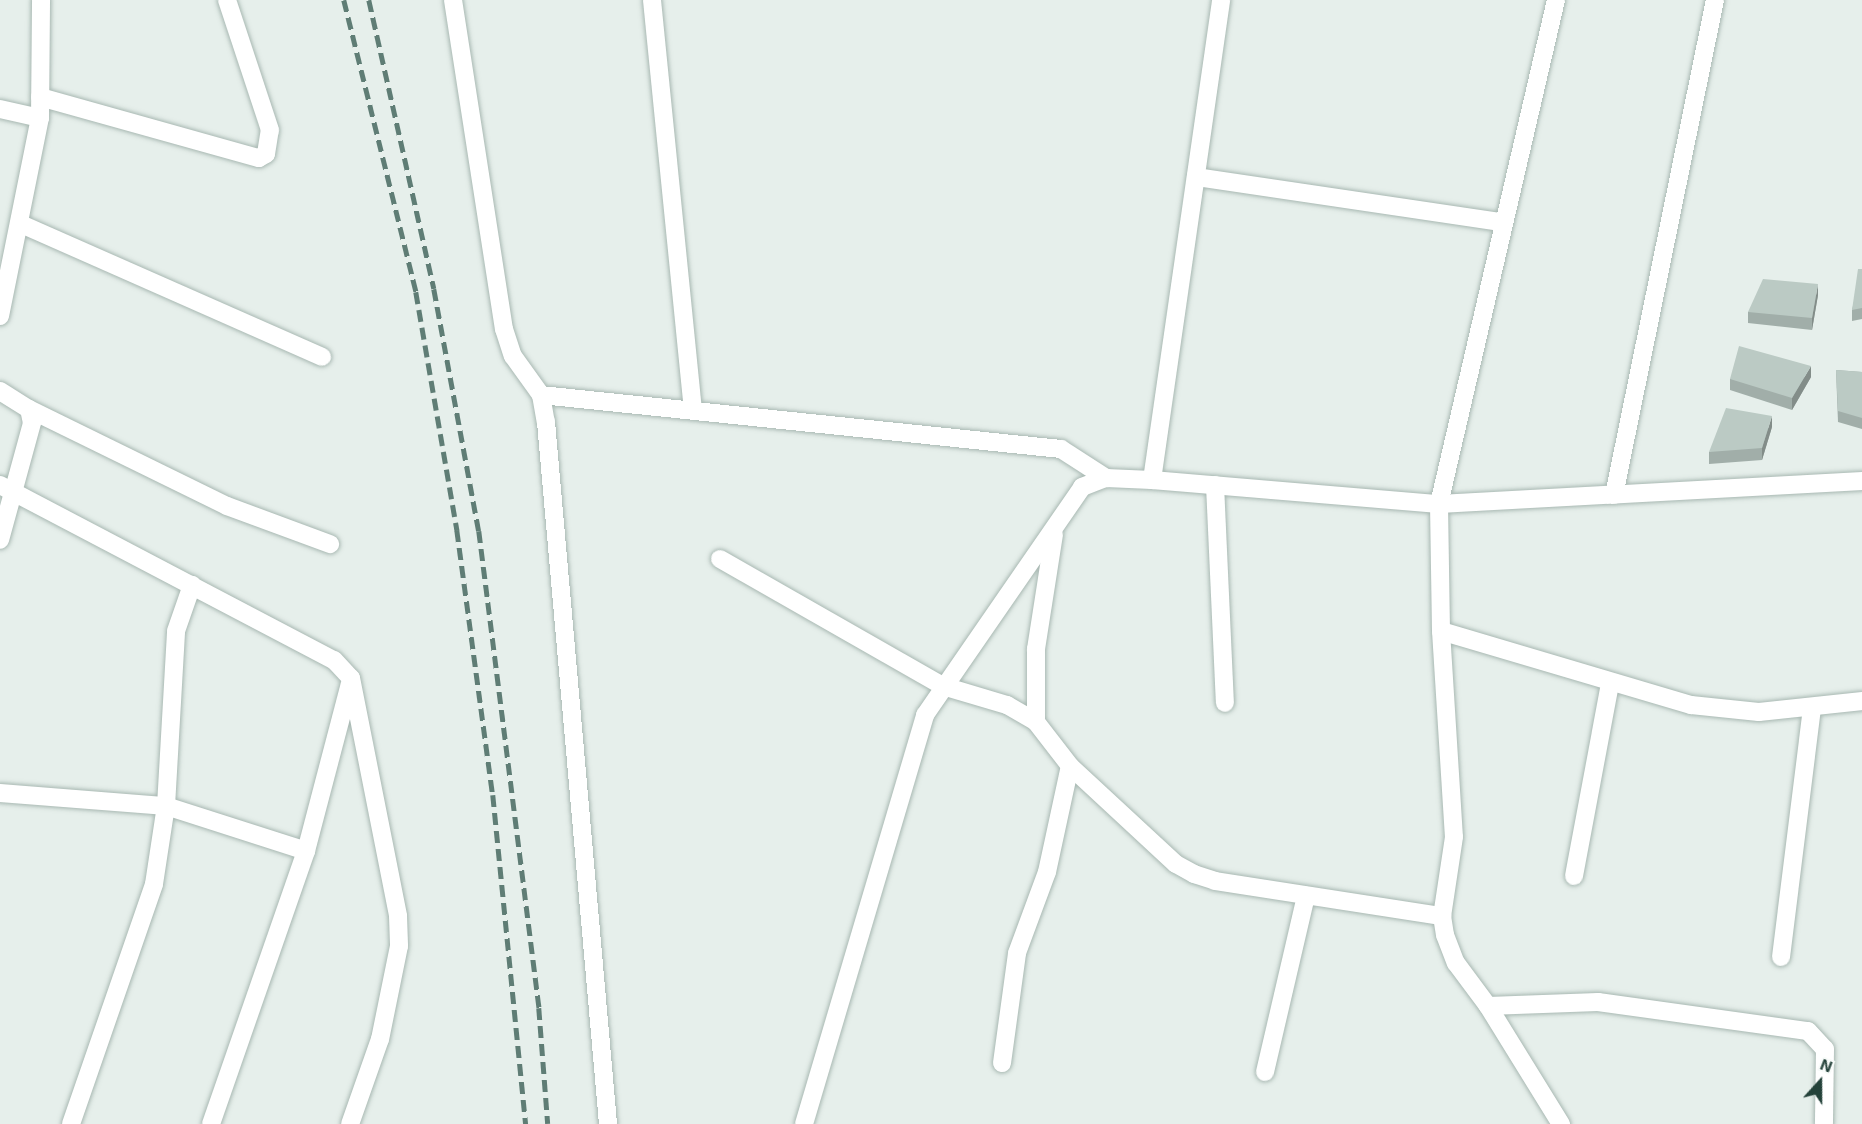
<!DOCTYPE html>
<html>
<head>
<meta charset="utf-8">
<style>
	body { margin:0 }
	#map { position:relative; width:1862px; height:1124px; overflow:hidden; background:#e6efeb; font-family:"Exo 2",sans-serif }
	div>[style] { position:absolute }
	.roads { filter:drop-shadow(0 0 2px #a8b8b2) drop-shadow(0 0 2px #a8b8b2) }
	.street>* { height:18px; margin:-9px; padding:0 9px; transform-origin:9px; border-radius:9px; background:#fff }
	.rail>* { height:4.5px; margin-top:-2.25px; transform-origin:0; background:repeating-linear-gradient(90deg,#5f7d75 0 12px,transparent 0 18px) }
	.wall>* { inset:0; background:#a1aea9 }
	.shaded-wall>* { inset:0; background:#838d89 }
	.building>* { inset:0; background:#bbcac4 }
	span { translate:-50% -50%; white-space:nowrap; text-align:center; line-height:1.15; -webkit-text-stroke:5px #f7fbf9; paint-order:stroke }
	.north { position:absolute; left:1790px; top:1052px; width:60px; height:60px; -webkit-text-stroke:4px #f7fbf9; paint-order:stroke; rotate:21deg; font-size:16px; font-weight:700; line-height:24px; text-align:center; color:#24423a }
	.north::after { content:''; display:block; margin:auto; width:21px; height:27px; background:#24423a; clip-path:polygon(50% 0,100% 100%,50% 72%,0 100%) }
</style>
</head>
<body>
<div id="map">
	<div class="roads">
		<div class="street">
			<i style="left:453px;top:0;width:333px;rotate:81.2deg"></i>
			<i style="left:504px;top:329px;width:28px;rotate:72deg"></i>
			<i style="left:513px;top:356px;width:48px;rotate:54.3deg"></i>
			<i style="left:541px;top:395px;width:27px;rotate:80deg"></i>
			<i style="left:546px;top:422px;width:705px;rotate:84.95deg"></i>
			<i style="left:652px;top:0;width:411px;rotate:84.3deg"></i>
			<i style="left:1556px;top:0;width:517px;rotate:103.07deg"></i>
			<i style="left:1439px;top:504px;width:127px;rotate:89.1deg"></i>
			<i style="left:1441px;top:631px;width:206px;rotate:86.4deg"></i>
			<i style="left:1454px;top:837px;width:80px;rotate:98.6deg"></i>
			<i style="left:1442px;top:916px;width:19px;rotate:81deg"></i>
			<i style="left:1445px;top:935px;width:30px;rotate:69deg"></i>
			<i style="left:1456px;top:963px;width:54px;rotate:53.3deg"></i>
			<i style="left:1488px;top:1006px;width:139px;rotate:58.3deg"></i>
			<i style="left:40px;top:97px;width:227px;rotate:15.6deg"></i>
			<i style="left:259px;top:158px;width:8px;rotate:-30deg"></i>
			<i style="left:266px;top:154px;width:24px;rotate:-81deg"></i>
			<i style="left:270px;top:130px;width:137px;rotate:-108.3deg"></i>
			<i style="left:0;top:109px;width:41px;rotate:12.7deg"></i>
			<i style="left:1196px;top:177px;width:308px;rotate:8.4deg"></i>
			<i style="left:21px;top:224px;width:329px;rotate:23.8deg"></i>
			<i style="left:0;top:316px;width:202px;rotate:-78.6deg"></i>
			<i style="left:40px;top:118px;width:118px;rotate:-89.5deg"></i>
			<i style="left:0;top:391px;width:34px;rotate:32deg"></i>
			<i style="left:29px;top:409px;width:14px;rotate:78deg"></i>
			<i style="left:32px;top:423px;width:121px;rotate:105.3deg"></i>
			<i style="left:541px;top:395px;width:523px;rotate:5.93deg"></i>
			<i style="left:1061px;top:449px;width:54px;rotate:32.8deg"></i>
			<i style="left:29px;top:409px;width:220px;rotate:26.1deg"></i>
			<i style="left:227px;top:506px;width:110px;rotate:20.3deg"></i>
			<i style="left:1152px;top:480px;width:485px;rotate:-81.8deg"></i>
			<i style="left:0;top:485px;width:377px;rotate:27.7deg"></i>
			<i style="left:334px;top:660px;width:25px;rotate:47deg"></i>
			<i style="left:351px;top:678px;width:243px;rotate:78.8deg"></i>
			<i style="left:398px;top:916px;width:30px;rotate:88deg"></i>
			<i style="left:399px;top:946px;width:95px;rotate:101.5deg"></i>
			<i style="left:380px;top:1039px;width:90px;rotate:109.4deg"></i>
			<i style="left:1215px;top:485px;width:218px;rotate:87.4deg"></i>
			<i style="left:1614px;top:495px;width:505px;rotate:-78.47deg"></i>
			<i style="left:720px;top:559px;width:257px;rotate:29.7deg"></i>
			<i style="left:943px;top:686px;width:67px;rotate:16.5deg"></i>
			<i style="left:1007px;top:705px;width:34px;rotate:30deg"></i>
			<i style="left:1036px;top:722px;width:56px;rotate:52.3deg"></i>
			<i style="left:1070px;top:766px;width:144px;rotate:42.8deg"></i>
			<i style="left:1176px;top:864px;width:21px;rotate:29deg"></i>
			<i style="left:1194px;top:874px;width:22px;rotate:18deg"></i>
			<i style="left:1215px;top:881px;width:230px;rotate:8.8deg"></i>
			<i style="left:1441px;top:631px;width:261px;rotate:16.5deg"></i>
			<i style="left:1691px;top:705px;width:68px;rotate:5.9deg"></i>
			<i style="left:1759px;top:712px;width:104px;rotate:-6.1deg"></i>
			<i style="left:1036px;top:722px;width:73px;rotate:-90deg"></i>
			<i style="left:1036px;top:649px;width:116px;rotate:-81.1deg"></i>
			<i style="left:0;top:793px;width:167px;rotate:4.5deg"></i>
			<i style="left:166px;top:806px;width:147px;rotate:17.8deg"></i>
			<i style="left:1574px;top:876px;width:196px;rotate:-79.4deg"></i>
			<i style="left:1781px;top:957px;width:251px;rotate:-82.9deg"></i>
			<i style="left:1488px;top:1006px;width:110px;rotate:-2.1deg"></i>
			<i style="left:1598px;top:1002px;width:212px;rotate:7.9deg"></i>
			<i style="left:1808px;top:1031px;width:25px;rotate:47deg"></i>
			<i style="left:1825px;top:1049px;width:75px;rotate:90.8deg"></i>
			<i style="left:1002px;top:1063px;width:111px;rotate:-82.2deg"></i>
			<i style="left:1017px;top:953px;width:86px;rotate:-69.7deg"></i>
			<i style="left:1047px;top:872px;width:108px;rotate:-77.8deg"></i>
			<i style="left:1265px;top:1072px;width:181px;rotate:-76.9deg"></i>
			<i style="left:71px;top:1124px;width:254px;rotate:-70.9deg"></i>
			<i style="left:154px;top:884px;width:79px;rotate:-81.3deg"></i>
			<i style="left:166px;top:806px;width:175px;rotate:-86.7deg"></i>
			<i style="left:176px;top:631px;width:49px;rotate:-70.8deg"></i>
			<i style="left:211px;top:1124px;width:289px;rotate:-70.8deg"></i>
			<i style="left:306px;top:851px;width:174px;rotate:-75.3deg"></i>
			<i style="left:804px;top:1124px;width:427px;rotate:-73.5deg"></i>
			<i style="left:925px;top:715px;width:277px;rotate:-55.4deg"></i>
			<i style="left:1082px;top:487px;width:26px;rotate:-21deg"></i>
			<i style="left:1106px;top:478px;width:46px;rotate:2.5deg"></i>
			<i style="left:1152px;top:480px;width:288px;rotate:4.8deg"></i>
			<i style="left:1439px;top:504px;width:424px;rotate:-3.1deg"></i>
		</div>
	</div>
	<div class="rail">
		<i style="left:344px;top:0;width:301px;rotate:76.1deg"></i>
		<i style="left:416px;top:292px;width:242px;rotate:80.2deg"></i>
		<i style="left:457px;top:530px;width:267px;rotate:82.3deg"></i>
		<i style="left:493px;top:795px;width:331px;rotate:84.3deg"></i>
		<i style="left:369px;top:0;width:296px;rotate:77.3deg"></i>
		<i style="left:434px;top:289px;width:246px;rotate:79.5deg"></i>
		<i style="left:479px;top:531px;width:481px;rotate:82.8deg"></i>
		<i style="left:539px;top:1008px;width:116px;rotate:85.6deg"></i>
	</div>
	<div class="wall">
		<i style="clip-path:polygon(1862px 269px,1862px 319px,1852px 321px,1852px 310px)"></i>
		<i style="clip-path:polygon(1818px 295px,1812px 330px,1748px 323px,1748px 312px)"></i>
		<i style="clip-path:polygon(1836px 370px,1862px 372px,1862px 429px,1838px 422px)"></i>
		<i style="clip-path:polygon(1811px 377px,1792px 410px,1730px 390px,1730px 379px)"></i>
		<i style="clip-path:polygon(1772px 427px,1762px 460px,1709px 464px,1709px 452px)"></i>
	</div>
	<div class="shaded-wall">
		<i style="clip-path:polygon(1818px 284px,1818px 295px,1812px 330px,1812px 318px)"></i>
		<i style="clip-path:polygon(1811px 366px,1811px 377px,1792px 410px,1792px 398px)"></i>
		<i style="clip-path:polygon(1772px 416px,1772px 427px,1762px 460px,1762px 448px)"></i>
	</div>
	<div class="building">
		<i style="clip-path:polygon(1858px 269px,1862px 269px,1862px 308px,1852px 310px)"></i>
		<i style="clip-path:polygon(1763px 279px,1818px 284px,1812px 318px,1748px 312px)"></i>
		<i style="clip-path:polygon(1739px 346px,1811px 366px,1792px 398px,1730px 379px)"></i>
		<i style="clip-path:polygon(1836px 370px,1862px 372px,1862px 418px,1838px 411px)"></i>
		<i style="clip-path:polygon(1726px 408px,1772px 416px,1762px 448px,1709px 452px)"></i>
	</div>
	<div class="north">N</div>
</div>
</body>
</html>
